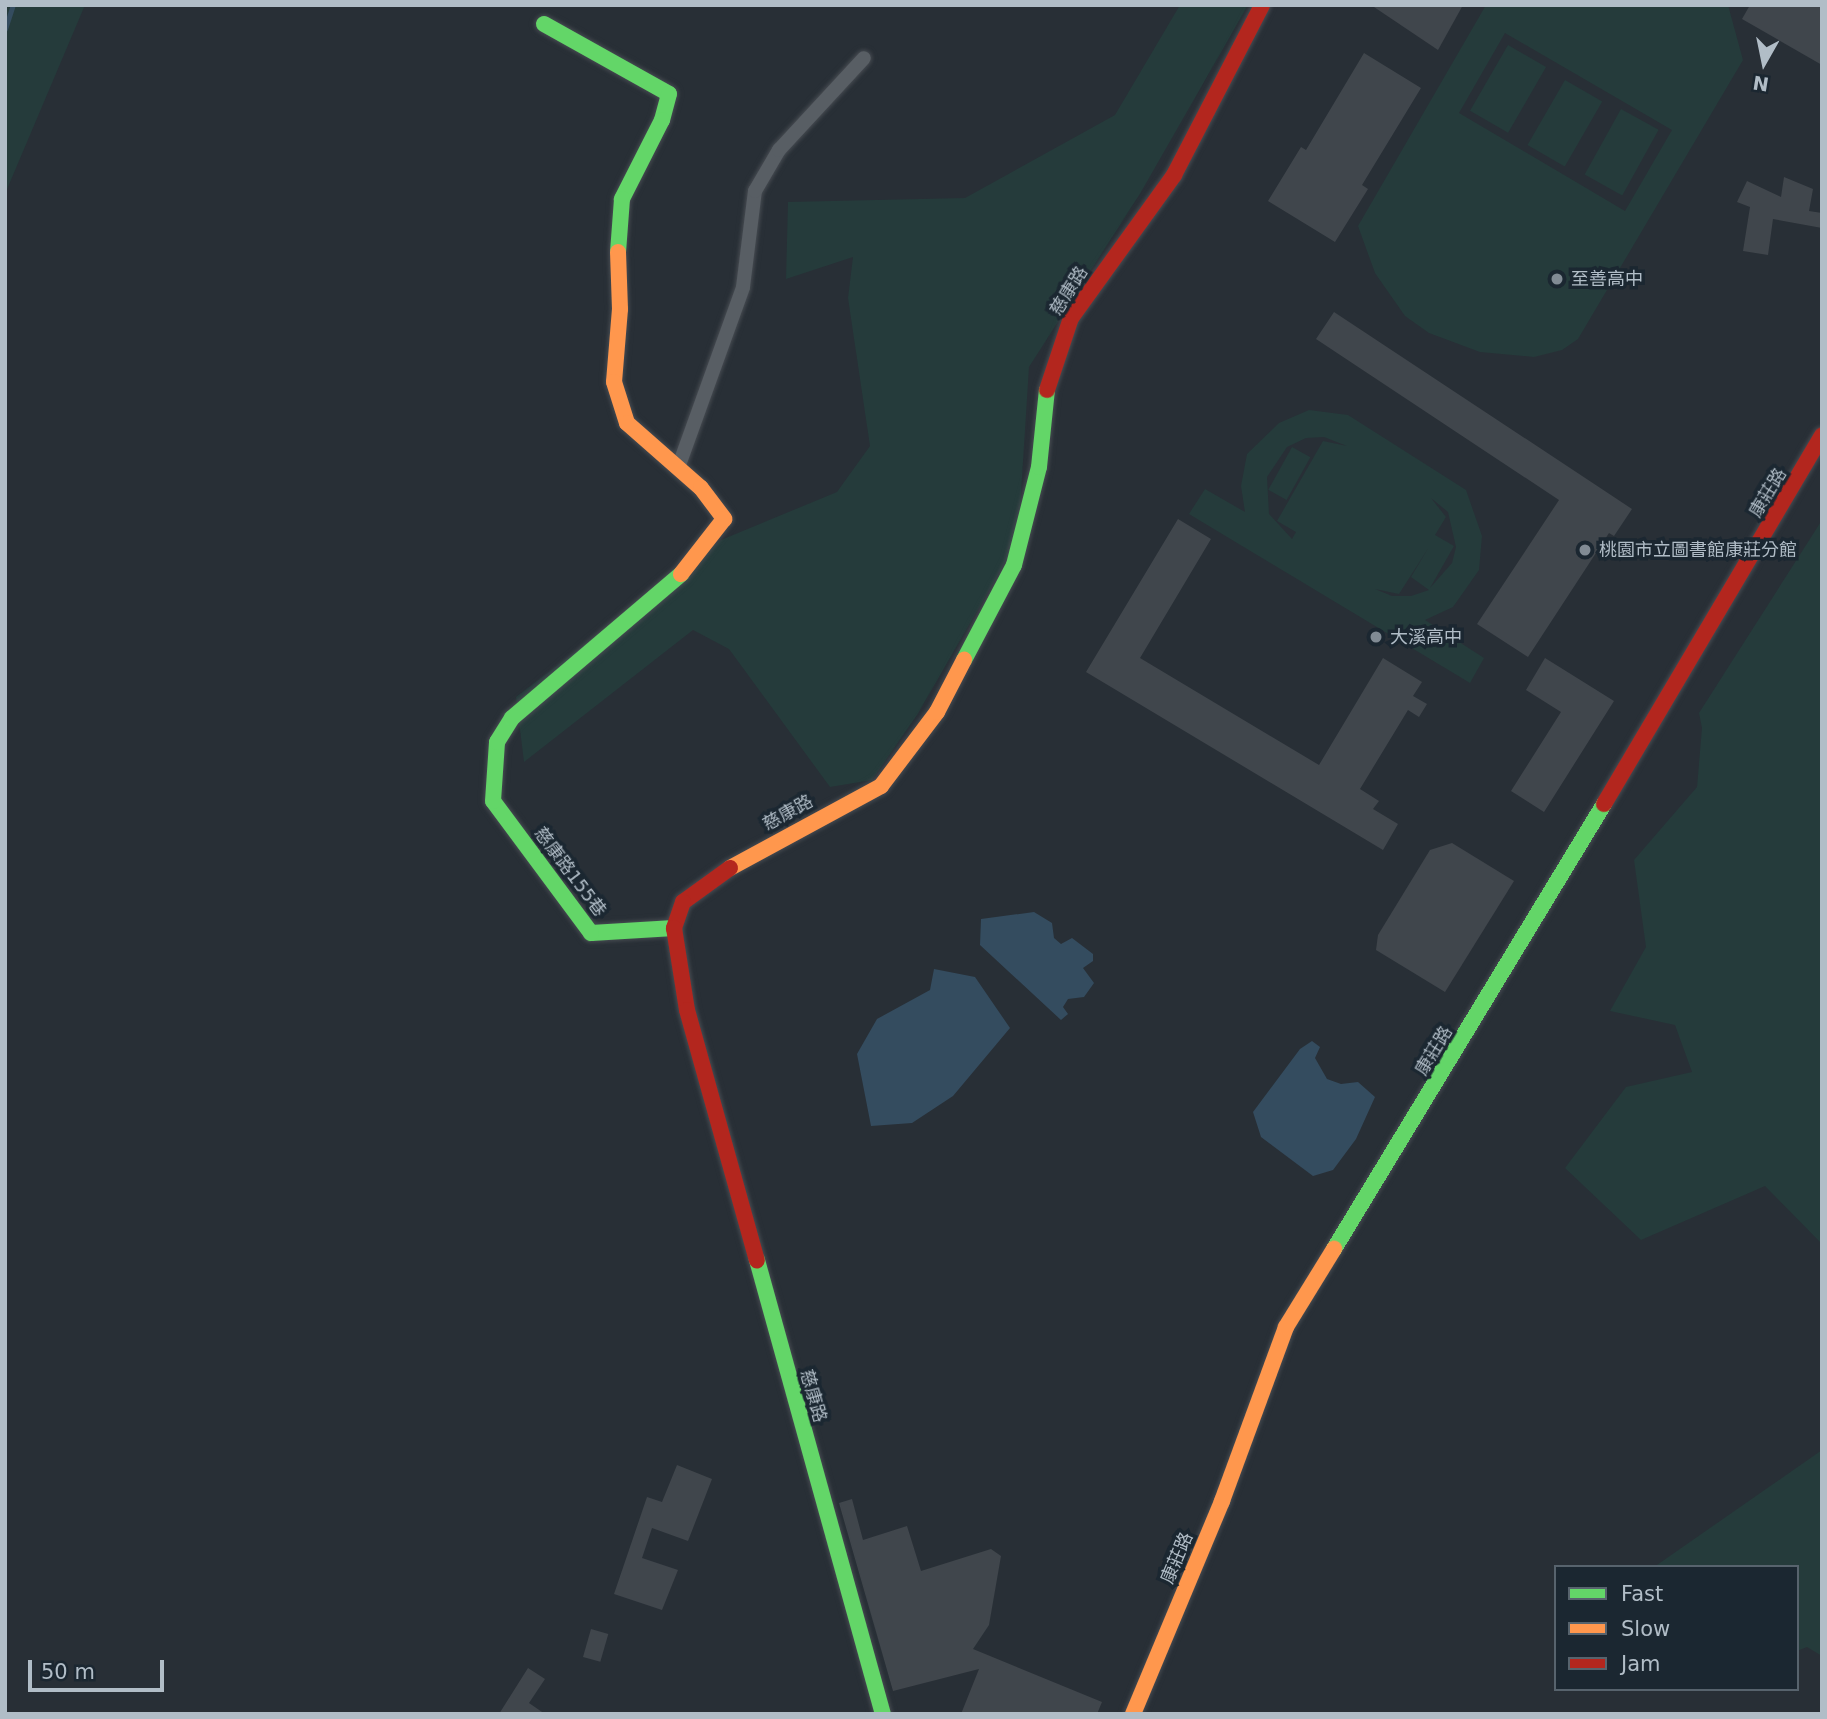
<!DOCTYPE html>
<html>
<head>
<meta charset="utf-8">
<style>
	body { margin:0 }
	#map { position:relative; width:1827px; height:1719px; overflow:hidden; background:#282f36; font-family:"DejaVu Sans","Noto Sans TC",sans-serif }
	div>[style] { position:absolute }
	.green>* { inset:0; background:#253b3b; transform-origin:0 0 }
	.water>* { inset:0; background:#344c5f }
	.stream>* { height:5px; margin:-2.5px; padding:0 2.5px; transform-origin:2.5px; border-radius:2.5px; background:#344c5f }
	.building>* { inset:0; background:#40464c; transform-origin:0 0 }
	.roads { filter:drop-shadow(0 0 2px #464b51) drop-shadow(0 0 2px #464b51) }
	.street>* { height:14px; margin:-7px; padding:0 7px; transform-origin:7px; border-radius:7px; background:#585e64 }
	.fast>* { height:16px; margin:-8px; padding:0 8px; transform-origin:8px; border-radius:8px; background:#63d668 }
	.slow>* { height:16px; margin:-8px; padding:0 8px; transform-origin:8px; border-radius:8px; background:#ff974d }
	.jam>* { height:16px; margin:-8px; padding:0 8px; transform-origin:8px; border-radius:8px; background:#b3261e }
	.dots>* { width:19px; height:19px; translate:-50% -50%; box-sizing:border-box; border:4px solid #1b2731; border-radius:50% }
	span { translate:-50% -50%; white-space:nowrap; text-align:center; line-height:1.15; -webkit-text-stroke:7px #1b2731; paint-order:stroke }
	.poi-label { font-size:18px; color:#b1bdc7 }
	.left { translate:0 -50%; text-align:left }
	.street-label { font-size:18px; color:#b1bdc7 }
	.frame { position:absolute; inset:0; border:7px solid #b1bdc7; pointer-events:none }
	.legend { position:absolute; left:1554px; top:1565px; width:245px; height:126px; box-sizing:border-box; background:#1b2731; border:2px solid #57636d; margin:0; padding:9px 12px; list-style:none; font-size:21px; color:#b1bdc7 }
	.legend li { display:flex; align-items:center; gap:14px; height:35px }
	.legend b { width:35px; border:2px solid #57636d }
	.north { position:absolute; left:1729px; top:28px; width:70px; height:70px; -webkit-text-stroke:5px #1b2731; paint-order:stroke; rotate:189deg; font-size:19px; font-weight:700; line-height:28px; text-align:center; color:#b1bdc7 }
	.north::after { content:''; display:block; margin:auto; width:24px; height:32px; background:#b1bdc7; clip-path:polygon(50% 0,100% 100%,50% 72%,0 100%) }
	.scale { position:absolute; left:28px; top:1660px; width:136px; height:32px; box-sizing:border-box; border:4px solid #b1bdc7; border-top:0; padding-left:9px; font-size:21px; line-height:24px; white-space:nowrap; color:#b1bdc7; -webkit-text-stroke:5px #1b2731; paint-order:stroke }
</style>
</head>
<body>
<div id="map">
	<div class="green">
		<i style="clip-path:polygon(5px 5px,85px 5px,5px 194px)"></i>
		<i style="clip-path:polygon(1180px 5px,1248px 5px,1141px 192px,1029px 367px,1018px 540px,917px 715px,872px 780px,830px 787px,729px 649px,693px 630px,524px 762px,516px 697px,721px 540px,837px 492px,870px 446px,848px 298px,853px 257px,786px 279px,788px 202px,965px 198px,1115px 115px)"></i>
		<i style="clip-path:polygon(evenodd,1486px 5px,1728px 5px,1743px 60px,1578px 339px,1562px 350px,1534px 357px,1480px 352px,1429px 333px,1405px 316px,1375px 273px,1358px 226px,1486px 5px,1505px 33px,1672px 130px,1625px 211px,1459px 113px,1505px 33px)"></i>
		<i style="left:1508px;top:45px;width:44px;height:76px;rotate:30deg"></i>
		<i style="left:1565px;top:80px;width:43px;height:75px;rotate:30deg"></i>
		<i style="left:1621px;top:109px;width:43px;height:75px;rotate:29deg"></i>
		<i style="clip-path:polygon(evenodd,1309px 410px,1348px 415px,1466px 490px,1482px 536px,1479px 570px,1453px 607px,1425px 620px,1484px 658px,1470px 683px,1189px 514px,1205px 489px,1245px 512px,1241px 486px,1247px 454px,1279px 423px,1309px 410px,1324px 437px,1347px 446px,1323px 441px,1277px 521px,1296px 532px,1292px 539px,1269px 514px,1267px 477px,1287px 447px,1306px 438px,1324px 437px,1309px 410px,1431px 498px,1448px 512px,1456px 547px,1452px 563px,1430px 588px,1454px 546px,1435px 535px,1446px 517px,1431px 498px,1309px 410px,1429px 547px,1411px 577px,1429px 590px,1411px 596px,1392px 596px,1375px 589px,1399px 594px,1429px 547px)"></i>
		<i style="left:1292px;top:447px;width:21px;height:49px;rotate:29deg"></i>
		<i style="clip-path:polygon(1822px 520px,1822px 1244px,1765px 1186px,1641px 1240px,1565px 1168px,1626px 1087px,1692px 1072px,1675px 1025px,1610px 1011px,1646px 947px,1634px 860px,1697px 787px,1702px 728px,1699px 713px)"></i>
		<i style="clip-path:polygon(1822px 1450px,1822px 1656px,1807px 1647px,1797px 1651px,1797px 1567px,1654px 1567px)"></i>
	</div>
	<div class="water">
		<i style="clip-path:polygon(1034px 912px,1052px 923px,1054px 938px,1061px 944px,1072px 938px,1093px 954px,1093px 961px,1083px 968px,1094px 983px,1084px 997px,1068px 999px,1063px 1007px,1068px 1014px,1061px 1020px,980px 945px,981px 919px)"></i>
		<i style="clip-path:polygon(934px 969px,975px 977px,1010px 1028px,953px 1096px,912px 1123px,871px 1126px,857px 1054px,877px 1019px,930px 990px)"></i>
		<i style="clip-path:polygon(1312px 1041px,1320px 1047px,1315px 1058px,1327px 1079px,1341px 1084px,1358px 1082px,1375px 1097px,1356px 1139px,1333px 1170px,1313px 1176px,1261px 1137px,1253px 1112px,1300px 1049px)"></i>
	</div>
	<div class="stream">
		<i style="left:5px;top:29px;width:25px;rotate:-72deg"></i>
	</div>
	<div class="building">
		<i style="clip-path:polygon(1371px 5px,1463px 5px,1438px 50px)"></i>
		<i style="clip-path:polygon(1750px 5px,1822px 5px,1822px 65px,1742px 19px)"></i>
		<i style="clip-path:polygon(1364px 53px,1421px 88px,1362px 185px,1368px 189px,1335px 242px,1268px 201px,1301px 147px,1306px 150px)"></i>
		<i style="clip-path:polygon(1784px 177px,1813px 189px,1809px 211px,1822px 213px,1822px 228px,1773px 219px,1768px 255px,1743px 251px,1750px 207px,1737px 202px,1747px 181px,1781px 197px)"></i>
		<i style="clip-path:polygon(1334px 312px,1632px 509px,1614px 536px,1609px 533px,1528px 657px,1477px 624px,1559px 500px,1316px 339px)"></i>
		<i style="clip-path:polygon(1178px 519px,1211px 539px,1140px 658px,1319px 765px,1383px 658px,1422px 682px,1413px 696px,1427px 704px,1419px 717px,1408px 710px,1360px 789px,1379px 801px,1373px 809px,1398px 824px,1383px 850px,1086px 672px)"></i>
		<i style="clip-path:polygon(1545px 658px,1614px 701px,1544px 812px,1511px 791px,1561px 712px,1526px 690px)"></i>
		<i style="clip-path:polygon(1452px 843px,1514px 881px,1445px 992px,1376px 950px,1378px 935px,1430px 850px)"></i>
		<i style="clip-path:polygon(677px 1465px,712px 1479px,688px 1541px,652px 1528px,642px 1558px,678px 1570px,662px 1610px,614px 1594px,647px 1497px,662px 1502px)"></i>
		<i style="clip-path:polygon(852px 1499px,863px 1540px,907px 1526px,921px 1571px,991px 1549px,1001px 1556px,989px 1625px,973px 1649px,1102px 1702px,1097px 1714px,961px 1714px,979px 1669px,893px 1691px,839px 1503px)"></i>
		<i style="left:591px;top:1629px;width:18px;height:29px;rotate:16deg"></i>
		<i style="clip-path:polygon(528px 1668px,545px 1679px,529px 1703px,545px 1714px,499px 1714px)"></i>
	</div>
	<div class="roads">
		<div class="street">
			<i style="left:678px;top:468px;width:192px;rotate:-70.2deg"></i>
			<i style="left:743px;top:287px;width:97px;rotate:-82.9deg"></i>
			<i style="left:755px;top:191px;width:48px;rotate:-59.7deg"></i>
			<i style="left:779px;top:150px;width:125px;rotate:-47.3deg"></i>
		</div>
		<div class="fast">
			<i style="left:544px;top:24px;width:143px;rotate:29.2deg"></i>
			<i style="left:669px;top:94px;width:27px;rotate:105deg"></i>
			<i style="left:662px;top:120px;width:89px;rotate:116.9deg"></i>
			<i style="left:622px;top:199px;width:53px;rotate:94.3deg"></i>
			<i style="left:964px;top:660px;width:107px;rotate:-62.2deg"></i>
			<i style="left:1014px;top:565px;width:101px;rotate:-75.7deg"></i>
			<i style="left:1039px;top:467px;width:77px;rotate:-84.1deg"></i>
			<i style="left:674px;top:928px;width:83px;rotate:176.6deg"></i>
			<i style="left:591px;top:933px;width:164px;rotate:-126.6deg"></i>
			<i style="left:493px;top:801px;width:59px;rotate:-86.1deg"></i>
			<i style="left:497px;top:742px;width:28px;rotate:-58deg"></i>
			<i style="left:512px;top:718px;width:222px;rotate:-40.4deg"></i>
			<i style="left:1334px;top:1249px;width:521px;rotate:-58.75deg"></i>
			<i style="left:757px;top:1260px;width:471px;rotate:74.5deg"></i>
		</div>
		<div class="slow">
			<i style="left:618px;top:252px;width:57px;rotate:88deg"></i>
			<i style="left:620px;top:309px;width:73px;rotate:94.7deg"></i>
			<i style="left:614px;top:382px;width:43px;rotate:72.4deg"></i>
			<i style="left:627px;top:423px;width:98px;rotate:41.3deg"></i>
			<i style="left:701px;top:488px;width:39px;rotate:53deg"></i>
			<i style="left:724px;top:519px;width:70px;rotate:128deg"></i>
			<i style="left:730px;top:868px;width:172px;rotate:-28.5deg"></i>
			<i style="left:881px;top:786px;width:93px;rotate:-52.9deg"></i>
			<i style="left:937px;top:712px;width:59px;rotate:-62.6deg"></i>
			<i style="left:1133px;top:1714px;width:231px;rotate:-67.3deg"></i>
			<i style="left:1222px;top:1501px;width:185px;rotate:-69.8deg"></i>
			<i style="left:1286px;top:1327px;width:92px;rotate:-58.4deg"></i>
		</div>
		<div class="jam">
			<i style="left:1047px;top:390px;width:76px;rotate:-71.6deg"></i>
			<i style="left:1071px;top:318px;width:176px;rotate:-54.2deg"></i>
			<i style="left:1174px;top:175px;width:191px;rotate:-62.6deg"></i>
			<i style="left:1604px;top:804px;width:428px;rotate:-59.4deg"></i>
			<i style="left:730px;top:868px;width:58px;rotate:144.1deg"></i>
			<i style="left:683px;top:902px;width:28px;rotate:109deg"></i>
			<i style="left:674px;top:928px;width:83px;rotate:81deg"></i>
			<i style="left:687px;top:1010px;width:260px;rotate:74.4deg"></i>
		</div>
	</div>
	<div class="dots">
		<i style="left:1557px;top:279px;background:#818b94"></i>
		<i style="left:1585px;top:550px;background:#818b94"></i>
		<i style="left:1376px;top:637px;background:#818b94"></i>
	</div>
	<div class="poi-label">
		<span class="left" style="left:1571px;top:279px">至善高中</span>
		<span class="left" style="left:1599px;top:550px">桃園市立圖書館康莊分館</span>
		<span class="left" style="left:1390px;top:637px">大溪高中</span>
	</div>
	<div class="street-label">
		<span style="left:1069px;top:291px;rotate:-58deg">慈康路</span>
		<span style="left:1768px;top:493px;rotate:-59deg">康莊路</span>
		<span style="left:788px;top:813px;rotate:-29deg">慈康路</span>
		<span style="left:570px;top:872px;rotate:53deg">慈康路155巷</span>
		<span style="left:1434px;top:1051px;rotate:-59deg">康莊路</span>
		<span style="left:813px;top:1396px;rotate:74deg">慈康路</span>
		<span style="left:1177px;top:1558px;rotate:-67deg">康莊路</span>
	</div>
	<div class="frame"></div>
	<ul class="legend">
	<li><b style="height:9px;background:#63d668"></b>Fast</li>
	<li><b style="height:9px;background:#ff974d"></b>Slow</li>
	<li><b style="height:9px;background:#b3261e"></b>Jam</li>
	</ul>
	<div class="north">N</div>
	<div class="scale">50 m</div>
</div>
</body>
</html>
